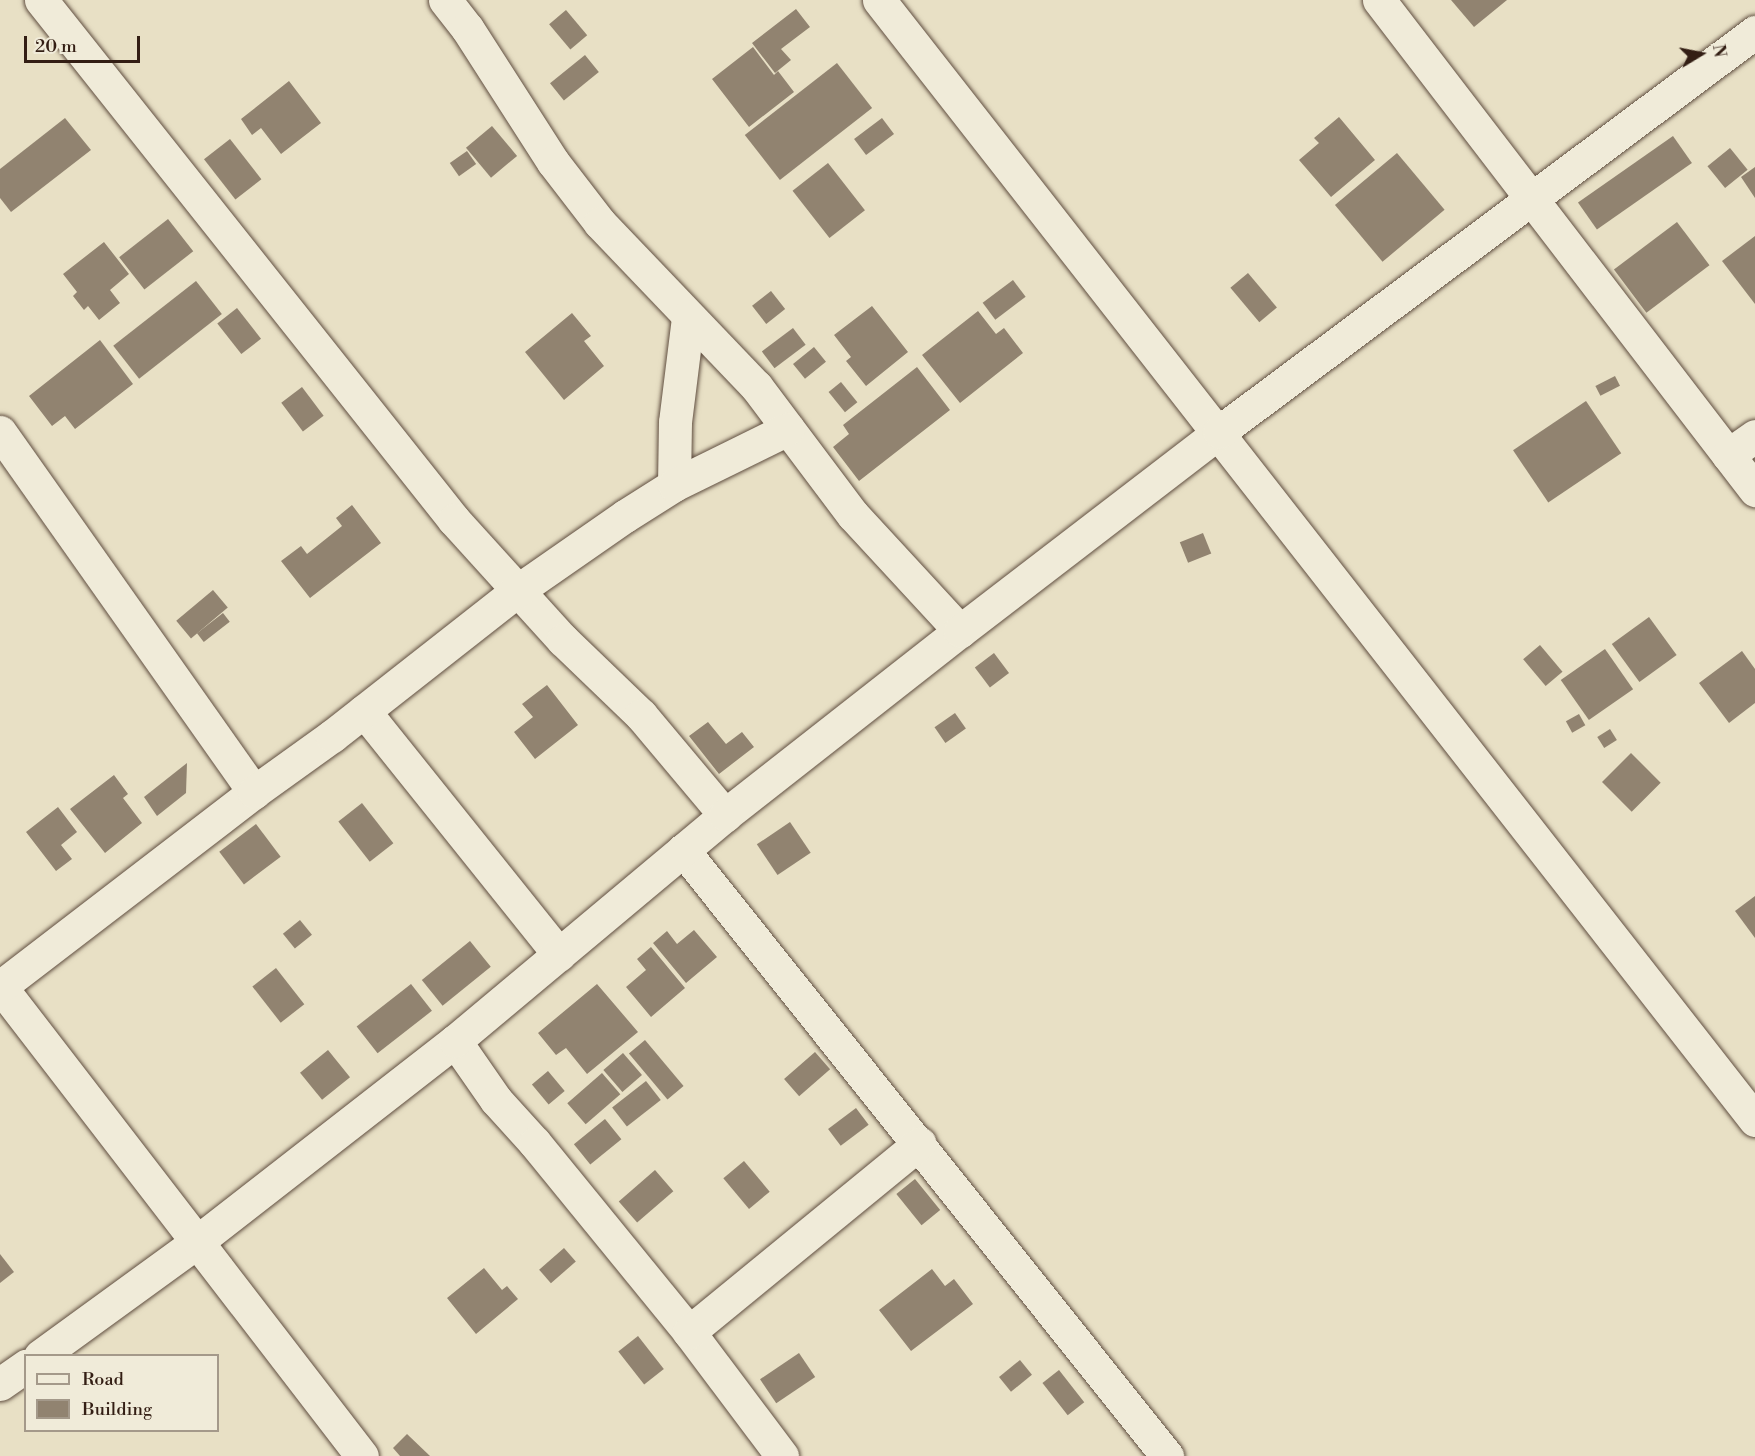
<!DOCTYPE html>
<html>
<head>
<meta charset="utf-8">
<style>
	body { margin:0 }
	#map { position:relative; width:1755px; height:1456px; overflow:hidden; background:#e8e0c5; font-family:"Libre Bodoni",serif }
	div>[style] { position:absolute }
	.building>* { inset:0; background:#918370; transform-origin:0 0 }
	.roads { filter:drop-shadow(0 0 2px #604e40) drop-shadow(0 0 2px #604e40) }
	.street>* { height:33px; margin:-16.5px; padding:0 16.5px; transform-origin:16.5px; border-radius:16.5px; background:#f0ebd9 }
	span { translate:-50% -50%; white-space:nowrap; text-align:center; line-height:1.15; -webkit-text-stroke:6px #f0ebd9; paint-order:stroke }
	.legend { position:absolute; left:24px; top:1354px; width:195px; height:78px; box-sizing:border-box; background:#f0ebd9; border:2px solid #a4998a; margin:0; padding:8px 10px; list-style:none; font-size:18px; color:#331e14 }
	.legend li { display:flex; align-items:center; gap:12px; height:30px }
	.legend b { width:30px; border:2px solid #a4998a }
	.north { position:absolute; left:1671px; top:24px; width:60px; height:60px; -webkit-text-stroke:4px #f0ebd9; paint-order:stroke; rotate:80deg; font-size:16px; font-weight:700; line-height:24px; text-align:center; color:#331e14 }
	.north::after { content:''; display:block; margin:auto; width:21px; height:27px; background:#331e14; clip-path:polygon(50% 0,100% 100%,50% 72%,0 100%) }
	.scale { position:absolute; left:24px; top:36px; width:116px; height:27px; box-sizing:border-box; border:3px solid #331e14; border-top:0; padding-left:8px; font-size:18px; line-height:21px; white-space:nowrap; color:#331e14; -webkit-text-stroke:4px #f0ebd9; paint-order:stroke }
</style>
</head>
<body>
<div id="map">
	<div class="building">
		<i style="clip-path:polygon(1451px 0,1507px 0,1474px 27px)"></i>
		<i style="clip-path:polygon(796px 9px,810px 27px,781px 49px,791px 60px,775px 73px,752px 43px)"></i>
		<i style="left:566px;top:10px;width:33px;height:22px;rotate:50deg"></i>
		<i style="clip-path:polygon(753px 47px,774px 75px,778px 71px,794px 92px,749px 127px,712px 79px)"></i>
		<i style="left:585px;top:55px;width:22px;height:45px;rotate:51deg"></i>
		<i style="left:837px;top:63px;width:57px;height:117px;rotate:52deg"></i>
		<i style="clip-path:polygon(289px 81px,321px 123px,281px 154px,261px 128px,252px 135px,241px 119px)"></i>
		<i style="clip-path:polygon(1339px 117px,1375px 160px,1331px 197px,1299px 160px,1319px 143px,1314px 138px)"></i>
		<i style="clip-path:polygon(65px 118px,91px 150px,11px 212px,0 198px,0 169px)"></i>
		<i style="left:882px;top:118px;width:20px;height:35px;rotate:53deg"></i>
		<i style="left:492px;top:126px;width:39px;height:34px;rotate:50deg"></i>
		<i style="left:1673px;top:136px;width:33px;height:116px;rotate:55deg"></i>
		<i style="left:230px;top:139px;width:51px;height:33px;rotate:52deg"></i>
		<i style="left:1730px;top:148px;width:28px;height:29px;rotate:51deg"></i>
		<i style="left:467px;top:151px;width:16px;height:21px;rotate:55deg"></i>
		<i style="left:1397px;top:153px;width:74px;height:81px;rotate:50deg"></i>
		<i style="left:828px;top:163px;width:60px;height:45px;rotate:52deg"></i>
		<i style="clip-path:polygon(1755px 167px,1755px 198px,1741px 177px)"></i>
		<i style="left:168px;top:219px;width:41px;height:62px;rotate:52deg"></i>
		<i style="left:1677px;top:222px;width:54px;height:79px;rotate:53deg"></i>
		<i style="clip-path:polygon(1755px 236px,1755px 304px,1722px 261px)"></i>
		<i style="clip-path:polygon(104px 242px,129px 274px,110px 290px,120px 303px,99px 320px,88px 306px,84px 310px,73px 296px,77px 292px,63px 274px)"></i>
		<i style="left:1248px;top:273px;width:45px;height:23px;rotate:50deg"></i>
		<i style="left:1013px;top:280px;width:21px;height:38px;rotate:53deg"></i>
		<i style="left:196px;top:281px;width:42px;height:105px;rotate:52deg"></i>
		<i style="left:771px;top:291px;width:23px;height:24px;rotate:52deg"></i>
		<i style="clip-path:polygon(872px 306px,908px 352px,866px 386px,846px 361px,851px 357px,834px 335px)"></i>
		<i style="left:237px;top:308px;width:39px;height:25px;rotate:52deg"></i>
		<i style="clip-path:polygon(978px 311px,996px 334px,1004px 328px,1023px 353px,960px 403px,922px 355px)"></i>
		<i style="clip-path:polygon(572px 313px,591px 336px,584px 341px,604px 366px,564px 400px,525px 352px)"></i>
		<i style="left:793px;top:328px;width:21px;height:39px;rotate:53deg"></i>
		<i style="clip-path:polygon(100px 340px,133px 384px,75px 429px,65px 416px,52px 426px,29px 396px)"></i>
		<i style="left:814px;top:347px;width:19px;height:27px;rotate:51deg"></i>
		<i style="clip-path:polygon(917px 367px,950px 410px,859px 481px,833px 447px,849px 434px,843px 425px)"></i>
		<i style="left:1615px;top:376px;width:11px;height:22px;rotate:63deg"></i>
		<i style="left:841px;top:382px;width:26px;height:16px;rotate:51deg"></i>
		<i style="left:302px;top:387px;width:36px;height:26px;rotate:53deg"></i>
		<i style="left:1586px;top:401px;width:63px;height:88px;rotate:56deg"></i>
		<i style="clip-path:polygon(352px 505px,381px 543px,310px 598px,281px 561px,301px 546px,307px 554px,342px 526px,336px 518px)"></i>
		<i style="left:1203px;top:533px;width:22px;height:25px;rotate:68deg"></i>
		<i style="left:213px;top:590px;width:23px;height:48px;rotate:50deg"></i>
		<i style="left:223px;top:613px;width:11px;height:33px;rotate:52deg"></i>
		<i style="left:1649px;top:617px;width:47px;height:46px;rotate:54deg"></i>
		<i style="left:1540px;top:645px;width:35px;height:22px;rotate:50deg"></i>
		<i style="left:1605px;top:649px;width:49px;height:54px;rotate:55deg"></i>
		<i style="clip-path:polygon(1742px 651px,1755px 669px,1755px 703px,1729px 723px,1699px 683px)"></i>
		<i style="left:994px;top:653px;width:25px;height:24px;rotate:53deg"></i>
		<i style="clip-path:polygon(547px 685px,578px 725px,535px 759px,514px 732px,533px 717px,522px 704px)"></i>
		<i style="left:955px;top:713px;width:19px;height:25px;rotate:55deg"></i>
		<i style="left:1579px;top:714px;width:13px;height:15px;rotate:61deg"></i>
		<i style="clip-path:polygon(708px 722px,726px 744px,742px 732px,754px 747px,719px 774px,689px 736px)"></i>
		<i style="left:1610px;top:729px;width:13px;height:15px;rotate:58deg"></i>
		<i style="left:1631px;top:753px;width:42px;height:41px;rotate:45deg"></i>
		<i style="clip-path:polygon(187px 763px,186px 793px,157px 816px,144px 797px)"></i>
		<i style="clip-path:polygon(114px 775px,128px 794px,123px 798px,142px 823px,105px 853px,70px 809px)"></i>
		<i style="left:362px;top:803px;width:51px;height:30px;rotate:52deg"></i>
		<i style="clip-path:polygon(58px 807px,77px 832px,61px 845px,72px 859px,56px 871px,26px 832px)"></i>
		<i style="left:790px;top:822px;width:37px;height:40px;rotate:56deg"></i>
		<i style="left:256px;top:824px;width:41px;height:46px;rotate:53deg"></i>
		<i style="clip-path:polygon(1755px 896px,1755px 938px,1735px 911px)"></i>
		<i style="left:300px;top:920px;width:19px;height:22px;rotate:51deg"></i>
		<i style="clip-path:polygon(694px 930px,717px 957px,686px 983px,653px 943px,667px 931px,677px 944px)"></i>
		<i style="left:470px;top:941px;width:33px;height:62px;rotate:51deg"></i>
		<i style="clip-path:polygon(651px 947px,685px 988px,651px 1017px,626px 987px,646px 970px,637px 959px)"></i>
		<i style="left:276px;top:968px;width:46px;height:30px;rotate:52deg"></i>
		<i style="left:411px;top:984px;width:34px;height:69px;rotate:52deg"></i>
		<i style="clip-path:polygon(597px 984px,638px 1032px,587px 1074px,566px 1048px,556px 1055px,538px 1033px)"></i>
		<i style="left:645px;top:1040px;width:60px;height:21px;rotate:50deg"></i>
		<i style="left:328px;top:1050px;width:35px;height:36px;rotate:51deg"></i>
		<i style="left:815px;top:1052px;width:23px;height:41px;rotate:49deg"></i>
		<i style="left:623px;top:1053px;width:29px;height:26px;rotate:49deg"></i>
		<i style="left:548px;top:1071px;width:26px;height:21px;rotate:50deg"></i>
		<i style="left:602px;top:1073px;width:28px;height:46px;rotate:49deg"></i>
		<i style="left:646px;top:1081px;width:24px;height:43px;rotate:52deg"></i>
		<i style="left:856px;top:1108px;width:21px;height:35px;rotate:53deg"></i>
		<i style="left:605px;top:1119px;width:26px;height:40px;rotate:51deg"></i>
		<i style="left:744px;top:1161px;width:40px;height:27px;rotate:50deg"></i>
		<i style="left:655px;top:1170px;width:28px;height:48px;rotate:49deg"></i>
		<i style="left:915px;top:1179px;width:40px;height:24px;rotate:51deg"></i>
		<i style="left:564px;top:1248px;width:18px;height:33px;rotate:49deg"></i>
		<i style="clip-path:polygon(0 1254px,14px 1272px,0 1283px)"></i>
		<i style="clip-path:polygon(484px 1268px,502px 1290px,507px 1286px,518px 1299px,476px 1334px,447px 1298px)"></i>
		<i style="clip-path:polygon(932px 1269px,945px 1286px,954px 1279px,973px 1304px,911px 1351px,879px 1310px)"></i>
		<i style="left:638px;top:1336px;width:42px;height:25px;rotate:52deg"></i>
		<i style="left:799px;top:1353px;width:29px;height:47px;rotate:56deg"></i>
		<i style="left:1020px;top:1360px;width:19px;height:27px;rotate:51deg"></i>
		<i style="left:1059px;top:1370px;width:41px;height:21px;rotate:52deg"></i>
		<i style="clip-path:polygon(407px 1434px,430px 1456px,400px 1456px,393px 1448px)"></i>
	</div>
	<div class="roads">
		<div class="street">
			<i style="left:41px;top:0;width:664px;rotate:51.54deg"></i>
			<i style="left:454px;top:520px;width:162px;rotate:47.8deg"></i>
			<i style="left:563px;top:640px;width:108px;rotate:43.9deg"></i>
			<i style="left:641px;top:715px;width:131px;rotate:50deg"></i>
			<i style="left:445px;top:0;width:36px;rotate:52deg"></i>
			<i style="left:467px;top:28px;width:159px;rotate:57.3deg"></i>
			<i style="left:553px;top:162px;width:77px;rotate:52.4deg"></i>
			<i style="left:600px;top:223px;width:226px;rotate:46.3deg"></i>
			<i style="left:756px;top:386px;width:161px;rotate:53.1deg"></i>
			<i style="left:853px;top:515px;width:158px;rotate:47.3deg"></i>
			<i style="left:879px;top:0;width:1422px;rotate:51.97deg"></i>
			<i style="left:1379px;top:0;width:618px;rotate:52.5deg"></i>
			<i style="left:0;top:432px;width:441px;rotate:54.8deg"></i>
			<i style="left:1728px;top:455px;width:33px;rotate:-35deg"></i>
			<i style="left:674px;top:485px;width:63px;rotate:-89.1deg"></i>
			<i style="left:675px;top:422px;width:106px;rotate:-82.9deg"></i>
			<i style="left:364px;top:711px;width:312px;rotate:51.3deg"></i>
			<i style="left:683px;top:850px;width:776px;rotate:51.39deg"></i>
			<i style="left:0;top:986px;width:593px;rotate:52.4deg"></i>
			<i style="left:0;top:987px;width:320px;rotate:-37.5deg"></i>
			<i style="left:254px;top:792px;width:96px;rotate:-35.7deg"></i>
			<i style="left:332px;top:736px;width:235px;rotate:-38.1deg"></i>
			<i style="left:517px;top:591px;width:131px;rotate:-34.8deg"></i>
			<i style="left:625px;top:516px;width:58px;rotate:-32.3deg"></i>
			<i style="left:674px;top:485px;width:127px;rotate:-26.2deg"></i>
			<i style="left:455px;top:1041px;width:72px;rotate:55.2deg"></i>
			<i style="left:496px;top:1100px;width:58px;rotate:47.8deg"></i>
			<i style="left:535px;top:1143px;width:244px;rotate:50.8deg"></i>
			<i style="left:689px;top:1332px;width:155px;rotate:53.1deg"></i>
			<i style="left:689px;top:1332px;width:298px;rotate:-39.3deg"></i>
			<i style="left:40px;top:1356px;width:195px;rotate:-36deg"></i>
			<i style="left:198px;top:1241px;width:326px;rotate:-37.9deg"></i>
			<i style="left:455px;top:1041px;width:352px;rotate:-39.9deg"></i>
			<i style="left:725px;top:815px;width:298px;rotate:-38.1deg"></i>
			<i style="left:960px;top:631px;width:327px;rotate:-37.5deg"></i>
			<i style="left:1219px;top:432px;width:669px;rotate:-36.73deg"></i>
			<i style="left:0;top:1384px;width:32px;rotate:-35deg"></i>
		</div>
	</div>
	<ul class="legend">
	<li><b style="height:8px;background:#f0ebd9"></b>Road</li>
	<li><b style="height:16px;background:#918370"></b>Building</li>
	</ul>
	<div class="north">N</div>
	<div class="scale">20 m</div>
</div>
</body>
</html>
